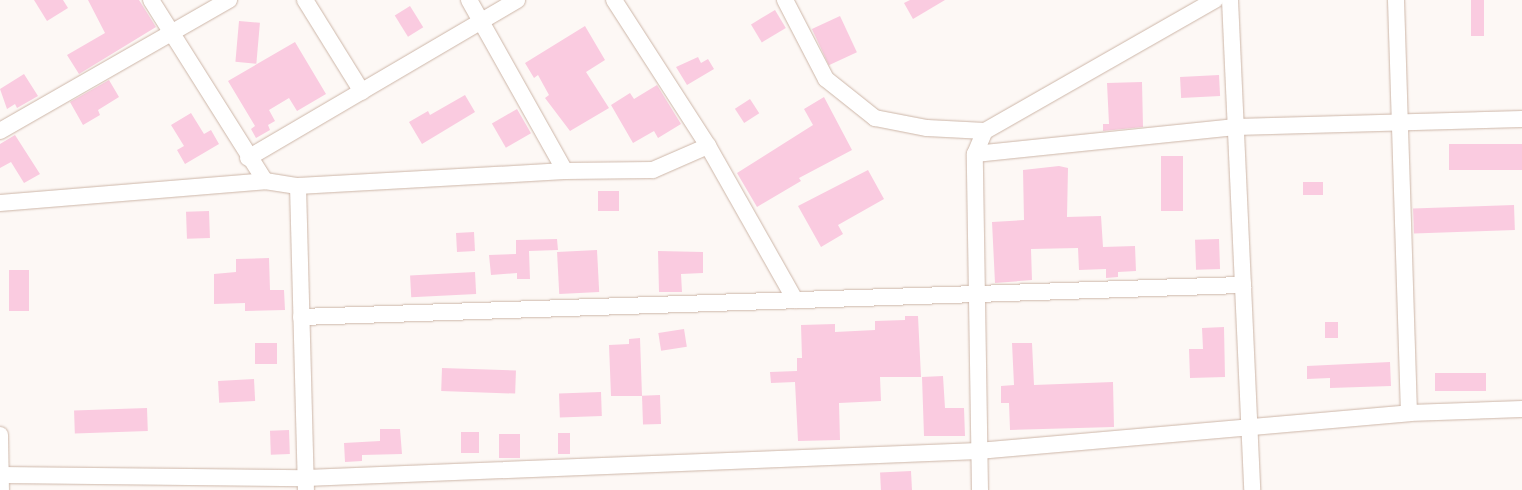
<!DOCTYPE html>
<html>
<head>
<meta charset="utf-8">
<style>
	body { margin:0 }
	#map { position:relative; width:1522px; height:490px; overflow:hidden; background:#fdf8f5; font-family:"Archivo Narrow",sans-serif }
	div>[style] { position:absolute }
	.building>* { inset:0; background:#facbe0; transform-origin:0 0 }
	.roads { filter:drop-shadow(0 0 1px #cdb6a8) drop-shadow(0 0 1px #cdb6a8) }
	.minor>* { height:16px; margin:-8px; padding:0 8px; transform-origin:8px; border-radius:8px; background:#fff }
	span { translate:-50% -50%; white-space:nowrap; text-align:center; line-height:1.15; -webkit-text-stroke:4px #fdf8f5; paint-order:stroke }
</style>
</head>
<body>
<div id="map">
	<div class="building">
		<i style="clip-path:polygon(34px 0,63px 0,68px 8px,47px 21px)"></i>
		<i style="clip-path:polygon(88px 0,139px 0,156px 27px,79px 74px,67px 55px,105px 33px)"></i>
		<i style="clip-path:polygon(910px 0,945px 0,913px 19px,904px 3px)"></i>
		<i style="left:1471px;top:0;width:13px;height:36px"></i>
		<i style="left:410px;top:6px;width:25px;height:18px;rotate:58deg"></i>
		<i style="left:775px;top:10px;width:21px;height:28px;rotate:59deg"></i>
		<i style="left:840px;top:16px;width:40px;height:31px;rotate:65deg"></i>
		<i style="left:239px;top:21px;width:21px;height:41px;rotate:5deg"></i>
		<i style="clip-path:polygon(585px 26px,605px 60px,586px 72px,609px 108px,570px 131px,545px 98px,549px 95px,538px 75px,534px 78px,525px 63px)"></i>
		<i style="clip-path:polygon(295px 42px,326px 94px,297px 111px,289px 98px,269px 110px,275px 121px,268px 125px,270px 130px,256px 138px,251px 129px,255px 126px,228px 81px)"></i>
		<i style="clip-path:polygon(698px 57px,701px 63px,708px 59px,714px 69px,687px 85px,676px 67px)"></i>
		<i style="clip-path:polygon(24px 74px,38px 96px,17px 108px,15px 104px,7px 109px,0 89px)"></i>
		<i style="left:1219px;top:75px;width:21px;height:39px;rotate:87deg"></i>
		<i style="clip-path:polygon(109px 80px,119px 97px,98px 110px,100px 115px,83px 125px,70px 102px)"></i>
		<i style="clip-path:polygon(1142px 82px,1143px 127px,1103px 131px,1103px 124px,1109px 124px,1107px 83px)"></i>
		<i style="clip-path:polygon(657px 85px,681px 124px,658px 138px,654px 131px,633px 143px,611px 105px,630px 93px,634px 99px)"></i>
		<i style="clip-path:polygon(465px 95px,475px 112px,422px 144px,409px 122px,428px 111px,430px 115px)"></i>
		<i style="clip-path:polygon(824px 97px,852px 150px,799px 178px,801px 181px,757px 207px,737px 173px,813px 125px,804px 109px)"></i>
		<i style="left:750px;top:99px;width:17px;height:18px;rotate:57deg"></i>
		<i style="left:517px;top:109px;width:28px;height:29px;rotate:60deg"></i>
		<i style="clip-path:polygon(191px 113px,204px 134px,211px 130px,219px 144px,185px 164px,177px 150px,184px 146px,171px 125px)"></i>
		<i style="clip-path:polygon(15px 135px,40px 174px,24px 183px,11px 162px,0 168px,0 144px)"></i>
		<i style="left:1522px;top:144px;width:26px;height:73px;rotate:90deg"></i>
		<i style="left:1161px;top:156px;width:22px;height:55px"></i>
		<i style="clip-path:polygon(1059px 166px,1068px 168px,1067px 217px,1101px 216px,1103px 247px,1135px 246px,1136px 271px,1118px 272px,1118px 277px,1106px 278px,1106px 269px,1079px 270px,1078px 248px,1031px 249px,1032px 280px,995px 283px,992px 222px,1024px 220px,1023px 170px)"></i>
		<i style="clip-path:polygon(868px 170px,884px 199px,838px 225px,843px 234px,821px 247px,798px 206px)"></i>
		<i style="left:1323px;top:182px;width:13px;height:20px;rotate:90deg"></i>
		<i style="left:619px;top:191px;width:20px;height:21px;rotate:90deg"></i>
		<i style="left:1514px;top:205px;width:25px;height:101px;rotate:88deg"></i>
		<i style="left:209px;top:211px;width:27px;height:23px;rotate:88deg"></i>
		<i style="left:474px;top:232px;width:19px;height:18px;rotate:87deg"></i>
		<i style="clip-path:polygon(557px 239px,558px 250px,529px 251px,530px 279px,517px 279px,517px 273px,491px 275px,489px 255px,516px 254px,516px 240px)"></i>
		<i style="left:1219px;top:239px;width:30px;height:24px;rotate:88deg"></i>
		<i style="left:597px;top:250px;width:42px;height:40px;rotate:87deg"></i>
		<i style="clip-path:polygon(658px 251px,703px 252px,703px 273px,681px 274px,682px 292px,659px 292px)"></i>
		<i style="clip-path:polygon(269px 258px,270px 290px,284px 290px,285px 310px,245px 311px,245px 303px,214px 304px,214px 274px,236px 272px,236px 259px)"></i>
		<i style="left:9px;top:270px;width:20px;height:41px"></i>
		<i style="left:475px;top:272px;width:22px;height:65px;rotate:87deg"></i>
		<i style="clip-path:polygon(905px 316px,918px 316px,921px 377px,880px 377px,881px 401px,839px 403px,840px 440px,798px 441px,795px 382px,771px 383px,770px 372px,797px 371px,797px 358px,802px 358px,801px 325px,835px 324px,835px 332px,875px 330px,875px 321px,905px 320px)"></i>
		<i style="left:1325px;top:322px;width:13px;height:16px"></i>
		<i style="clip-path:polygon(1224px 327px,1225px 377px,1190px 378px,1189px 349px,1203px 349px,1202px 328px)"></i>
		<i style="left:684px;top:329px;width:18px;height:26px;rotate:81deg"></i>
		<i style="clip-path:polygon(640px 338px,642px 396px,611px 396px,609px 345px,629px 344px,629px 339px)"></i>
		<i style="left:255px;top:343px;width:22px;height:21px"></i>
		<i style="clip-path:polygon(1012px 343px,1032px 343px,1034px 385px,1113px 382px,1114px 427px,1010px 430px,1009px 403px,1001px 403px,1001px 386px,1014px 385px)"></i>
		<i style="clip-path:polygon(1390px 362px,1391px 386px,1330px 388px,1330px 378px,1307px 379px,1307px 366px)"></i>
		<i style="left:442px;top:368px;width:74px;height:23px;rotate:2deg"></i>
		<i style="left:1486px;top:373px;width:18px;height:51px;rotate:90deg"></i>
		<i style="clip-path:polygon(943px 376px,945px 408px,964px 408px,965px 436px,924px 436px,922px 377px)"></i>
		<i style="left:254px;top:379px;width:22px;height:36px;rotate:87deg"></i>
		<i style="left:601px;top:392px;width:24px;height:42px;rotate:88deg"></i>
		<i style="left:660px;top:395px;width:29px;height:18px;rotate:88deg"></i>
		<i style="left:147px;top:408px;width:23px;height:73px;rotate:88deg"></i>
		<i style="clip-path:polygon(380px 429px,400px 429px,402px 454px,362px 455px,362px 461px,345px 462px,344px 443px,380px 441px)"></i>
		<i style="left:289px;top:430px;width:24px;height:19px;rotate:88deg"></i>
		<i style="left:461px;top:432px;width:18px;height:21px"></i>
		<i style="left:570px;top:433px;width:21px;height:12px;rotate:90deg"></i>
		<i style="left:499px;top:434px;width:21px;height:24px"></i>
		<i style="left:911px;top:471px;width:19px;height:31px;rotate:87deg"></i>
	</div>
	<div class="roads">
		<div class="minor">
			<i style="left:151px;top:0;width:214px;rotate:57.8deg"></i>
			<i style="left:305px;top:0;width:108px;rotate:58.2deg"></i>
			<i style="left:469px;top:0;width:196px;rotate:60.7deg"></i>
			<i style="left:614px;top:0;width:174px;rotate:57.2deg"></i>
			<i style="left:708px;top:146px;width:177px;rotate:60.5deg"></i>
			<i style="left:785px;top:0;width:89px;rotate:62.6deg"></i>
			<i style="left:826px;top:79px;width:63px;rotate:38.5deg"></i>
			<i style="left:875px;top:118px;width:53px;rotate:10.9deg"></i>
			<i style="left:927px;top:128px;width:58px;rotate:3deg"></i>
			<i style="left:1230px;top:0;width:490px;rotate:87.4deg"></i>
			<i style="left:1396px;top:0;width:413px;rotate:88.2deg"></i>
			<i style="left:0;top:131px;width:264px;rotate:-29.8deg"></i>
			<i style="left:975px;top:154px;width:262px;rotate:-5.9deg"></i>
			<i style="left:1236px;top:127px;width:286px;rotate:-1.6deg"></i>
			<i style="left:248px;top:158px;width:312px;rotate:-30.4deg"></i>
			<i style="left:298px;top:186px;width:304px;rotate:88.5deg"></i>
			<i style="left:0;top:203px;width:266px;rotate:-4.7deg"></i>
			<i style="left:265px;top:181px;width:33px;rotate:9deg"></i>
			<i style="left:298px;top:186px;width:267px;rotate:-3.2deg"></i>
			<i style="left:565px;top:171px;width:88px;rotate:-0.7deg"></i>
			<i style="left:653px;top:170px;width:60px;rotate:-23.6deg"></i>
			<i style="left:301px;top:317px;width:943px;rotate:-1.95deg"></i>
			<i style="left:0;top:435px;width:55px;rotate:89deg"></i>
			<i style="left:1px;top:475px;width:305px;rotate:0.6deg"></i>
			<i style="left:306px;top:478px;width:673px;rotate:-2.3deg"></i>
			<i style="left:978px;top:451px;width:433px;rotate:-5deg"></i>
			<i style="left:1409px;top:413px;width:113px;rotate:-2deg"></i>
			<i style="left:980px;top:490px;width:336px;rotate:-90.9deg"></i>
			<i style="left:975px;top:154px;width:25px;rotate:-67deg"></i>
			<i style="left:985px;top:131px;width:265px;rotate:-29.7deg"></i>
		</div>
	</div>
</div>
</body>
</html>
